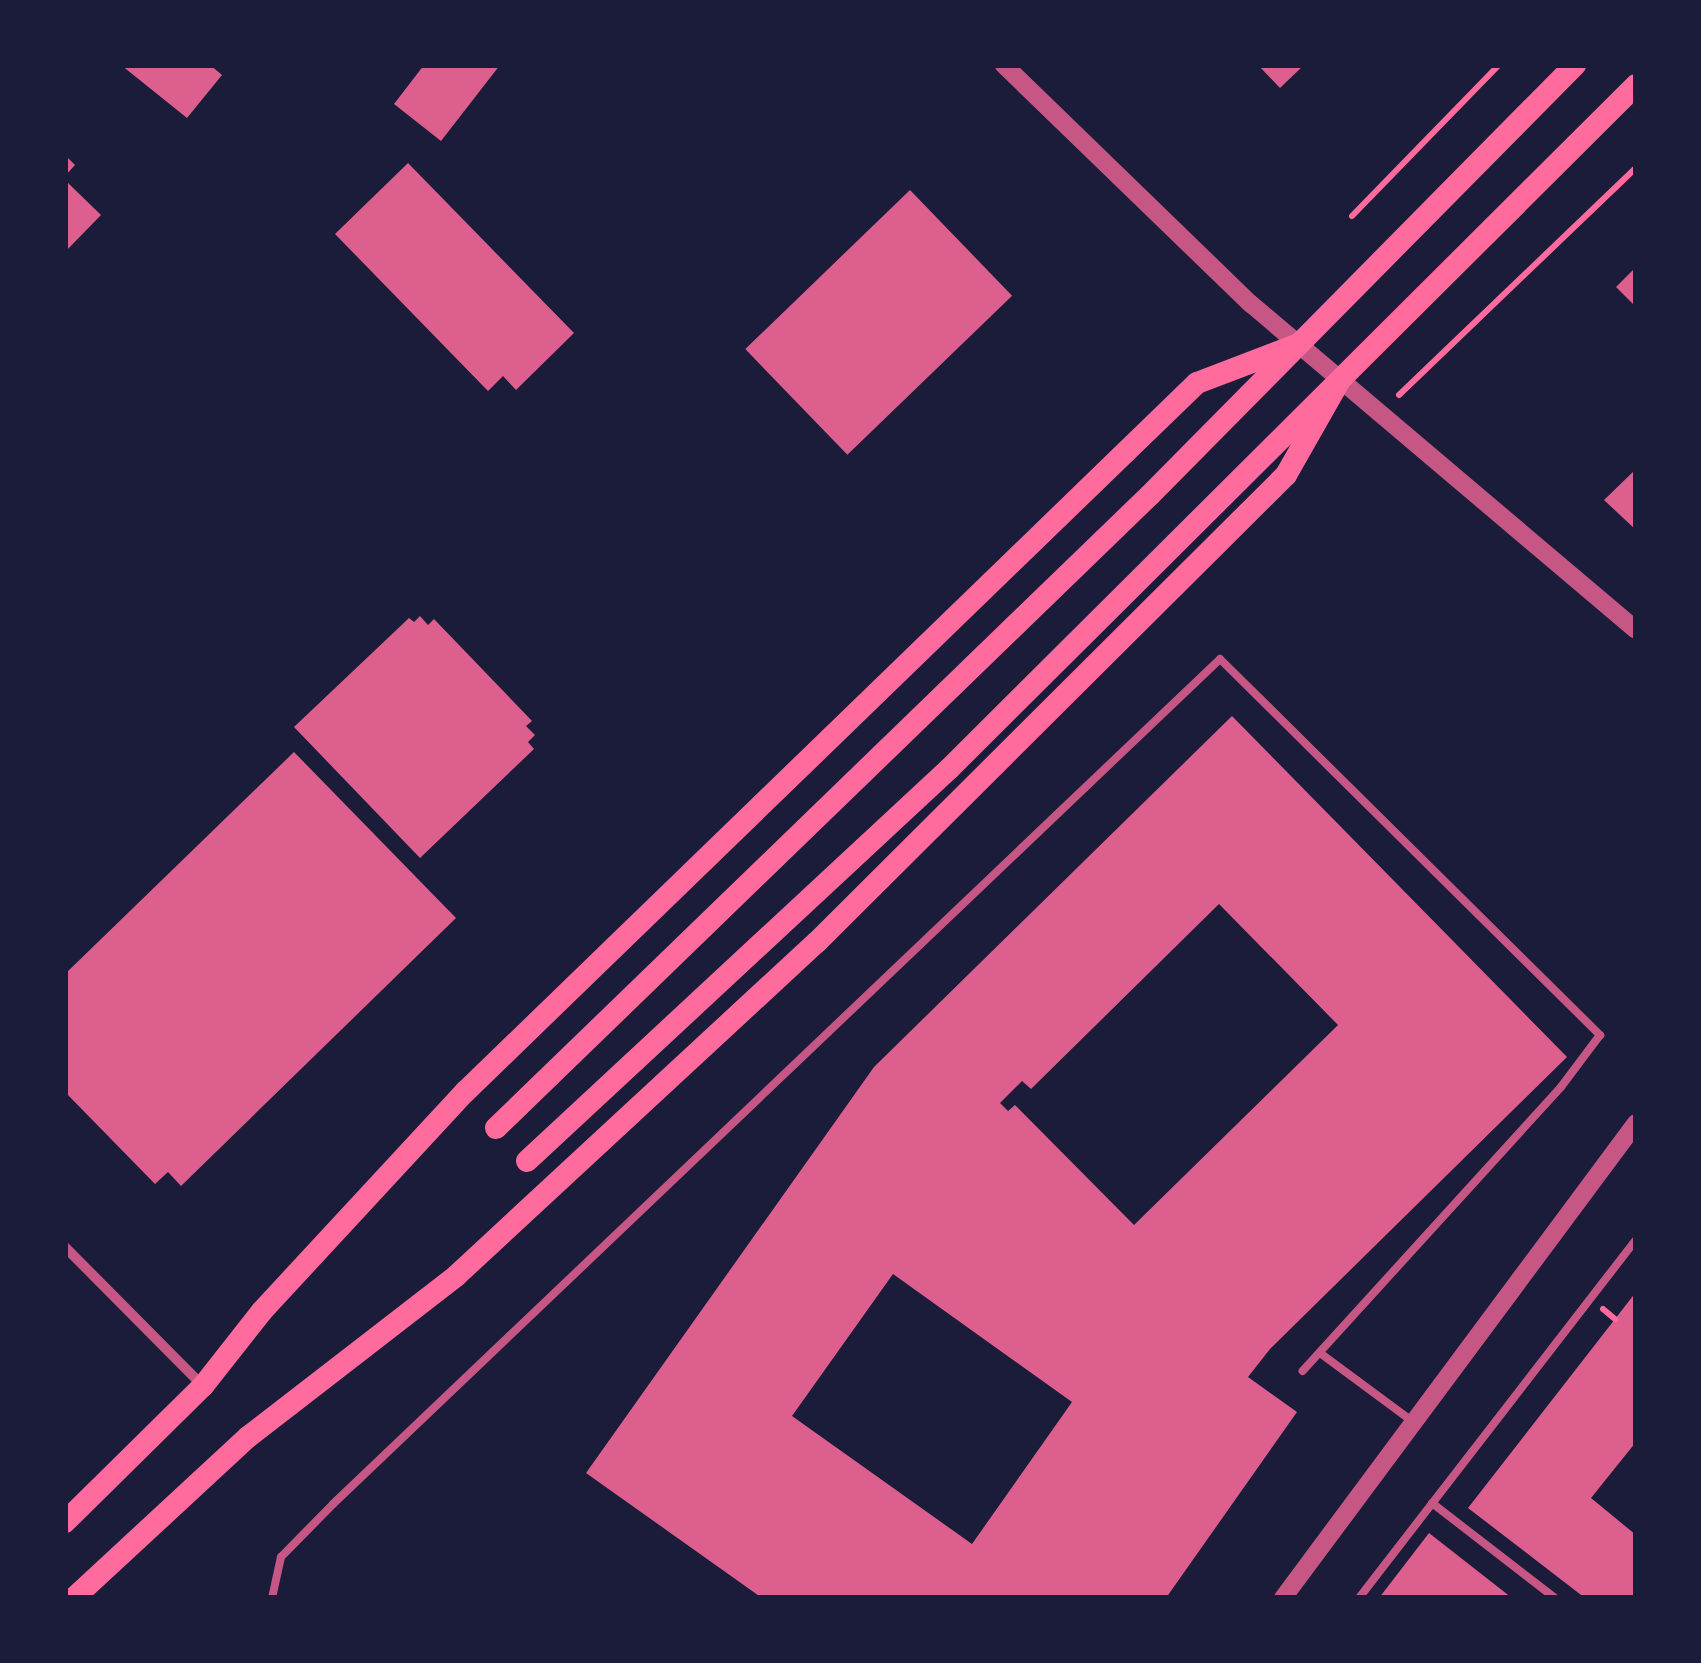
<!DOCTYPE html>
<html>
<head>
<meta charset="utf-8">
<style>
	body { margin:0 }
	#map { position:relative; width:1701px; height:1663px; overflow:hidden; background:#1b1b3a; font-family:"PT Sans",sans-serif }
	div>[style] { position:absolute }
	.building>* { inset:0; background:#dd5f8e; transform-origin:0 0 }
	.path>* { height:6px; margin:-3px; padding:0 3px; transform-origin:3px; border-radius:3px; background:#ff6b9d }
	.service>* { height:8px; margin:-4px; padding:0 4px; transform-origin:4px; border-radius:4px; background:#c65784 }
	.minor>* { height:10px; margin:-5px; padding:0 5px; transform-origin:5px; border-radius:5px; background:#c65784 }
	.tertiary>* { height:18px; margin:-9px; padding:0 9px; transform-origin:9px; border-radius:9px; background:#c65784 }
	.primary>* { height:22px; margin:-11px; padding:0 11px; transform-origin:11px; border-radius:11px; background:#ff6b9d }
	span { translate:-50% -50%; white-space:nowrap; text-align:center; line-height:1.15; -webkit-text-stroke:8px #1b1b3a; paint-order:stroke }
	.frame { position:absolute; inset:0; border:68px solid #1b1b3a; pointer-events:none }
</style>
</head>
<body>
<div id="map">
	<div class="building">
		<i style="clip-path:polygon(121px 65px,210px 65px,222px 75px,187px 118px)"></i>
		<i style="clip-path:polygon(424px 65px,500px 65px,441px 141px,394px 104px)"></i>
		<i style="clip-path:polygon(1258px 65px,1304px 65px,1280px 88px)"></i>
		<i style="clip-path:polygon(65px 155px,75px 165px,65px 176px)"></i>
		<i style="clip-path:polygon(408px 163px,574px 333px,516px 390px,503px 376px,488px 391px,335px 234px)"></i>
		<i style="clip-path:polygon(65px 180px,101px 215px,65px 252px)"></i>
		<i style="left:910px;top:190px;width:147px;height:229px;rotate:46deg"></i>
		<i style="clip-path:polygon(1636px 267px,1636px 307px,1616px 287px)"></i>
		<i style="clip-path:polygon(1636px 469px,1636px 530px,1604px 500px)"></i>
		<i style="clip-path:polygon(420px 616px,428px 625px,434px 619px,532px 721px,526px 726px,535px 735px,528px 742px,534px 749px,420px 858px,294px 727px,409px 618px,414px 622px)"></i>
		<i style="clip-path:polygon(evenodd,1232px 716px,1567px 1057px,1270px 1349px,1248px 1377px,1297px 1412px,1166px 1598px,762px 1598px,586px 1473px,874px 1067px,1232px 716px,1219px 904px,1338px 1025px,1134px 1225px,1015px 1105px,1008px 1111px,1000px 1103px,1022px 1081px,1031px 1089px,1219px 904px,1232px 716px,893px 1274px,1072px 1402px,972px 1544px,792px 1416px,893px 1274px)"></i>
		<i style="clip-path:polygon(294px 752px,456px 918px,181px 1186px,168px 1172px,155px 1184px,65px 1092px,65px 974px)"></i>
		<i style="clip-path:polygon(1636px 1292px,1636px 1442px,1591px 1498px,1636px 1535px,1636px 1598px,1585px 1598px,1468px 1508px)"></i>
		<i style="clip-path:polygon(1429px 1533px,1512px 1598px,1379px 1598px)"></i>
	</div>
	<div class="path">
		<i style="left:1352px;top:216px;width:211px;rotate:-45.8deg"></i>
		<i style="left:1399px;top:395px;width:328px;rotate:-43.8deg"></i>
		<i style="left:1603px;top:1309px;width:16px;rotate:40deg"></i>
	</div>
	<div class="service">
		<i style="left:1320px;top:1353px;width:114px;rotate:36.5deg"></i>
		<i style="left:1432px;top:1503px;width:155px;rotate:37.7deg"></i>
		<i style="left:272px;top:1598px;width:42px;rotate:-77.6deg"></i>
		<i style="left:281px;top:1557px;width:74px;rotate:-45.5deg"></i>
		<i style="left:333px;top:1504px;width:1225px;rotate:-43.61deg"></i>
		<i style="left:1220px;top:659px;width:535px;rotate:44.7deg"></i>
		<i style="left:1600px;top:1035px;width:65px;rotate:126.9deg"></i>
		<i style="left:1561px;top:1087px;width:384px;rotate:132.3deg"></i>
		<i style="left:1359px;top:1598px;width:453px;rotate:-52.3deg"></i>
	</div>
	<div class="minor">
		<i style="left:65px;top:1247px;width:194px;rotate:45.2deg"></i>
	</div>
	<div class="tertiary">
		<i style="left:1004px;top:65px;width:344px;rotate:44.1deg"></i>
		<i style="left:1251px;top:304px;width:504px;rotate:40.26deg"></i>
		<i style="left:1283px;top:1598px;width:592px;rotate:-53.38deg"></i>
	</div>
	<div class="primary">
		<i style="left:496px;top:1128px;width:910px;rotate:-44.07deg"></i>
		<i style="left:1150px;top:495px;width:605px;rotate:-45.34deg"></i>
		<i style="left:527px;top:1161px;width:577px;rotate:-42.89deg"></i>
		<i style="left:950px;top:768px;width:968px;rotate:-44.87deg"></i>
		<i style="left:65px;top:1522px;width:194px;rotate:-44.6deg"></i>
		<i style="left:203px;top:1386px;width:95px;rotate:-51.8deg"></i>
		<i style="left:262px;top:1311px;width:299px;rotate:-47.2deg"></i>
		<i style="left:465px;top:1092px;width:1019px;rotate:-44.09deg"></i>
		<i style="left:1197px;top:383px;width:109px;rotate:-20.9deg"></i>
		<i style="left:74px;top:1598px;width:237px;rotate:-42.8deg"></i>
		<i style="left:248px;top:1437px;width:263px;rotate:-37.7deg"></i>
		<i style="left:456px;top:1276px;width:492px;rotate:-42.8deg"></i>
		<i style="left:817px;top:942px;width:662px;rotate:-44.88deg"></i>
		<i style="left:1286px;top:475px;width:109px;rotate:-60.4deg"></i>
	</div>
	<div class="frame"></div>
</div>
</body>
</html>
